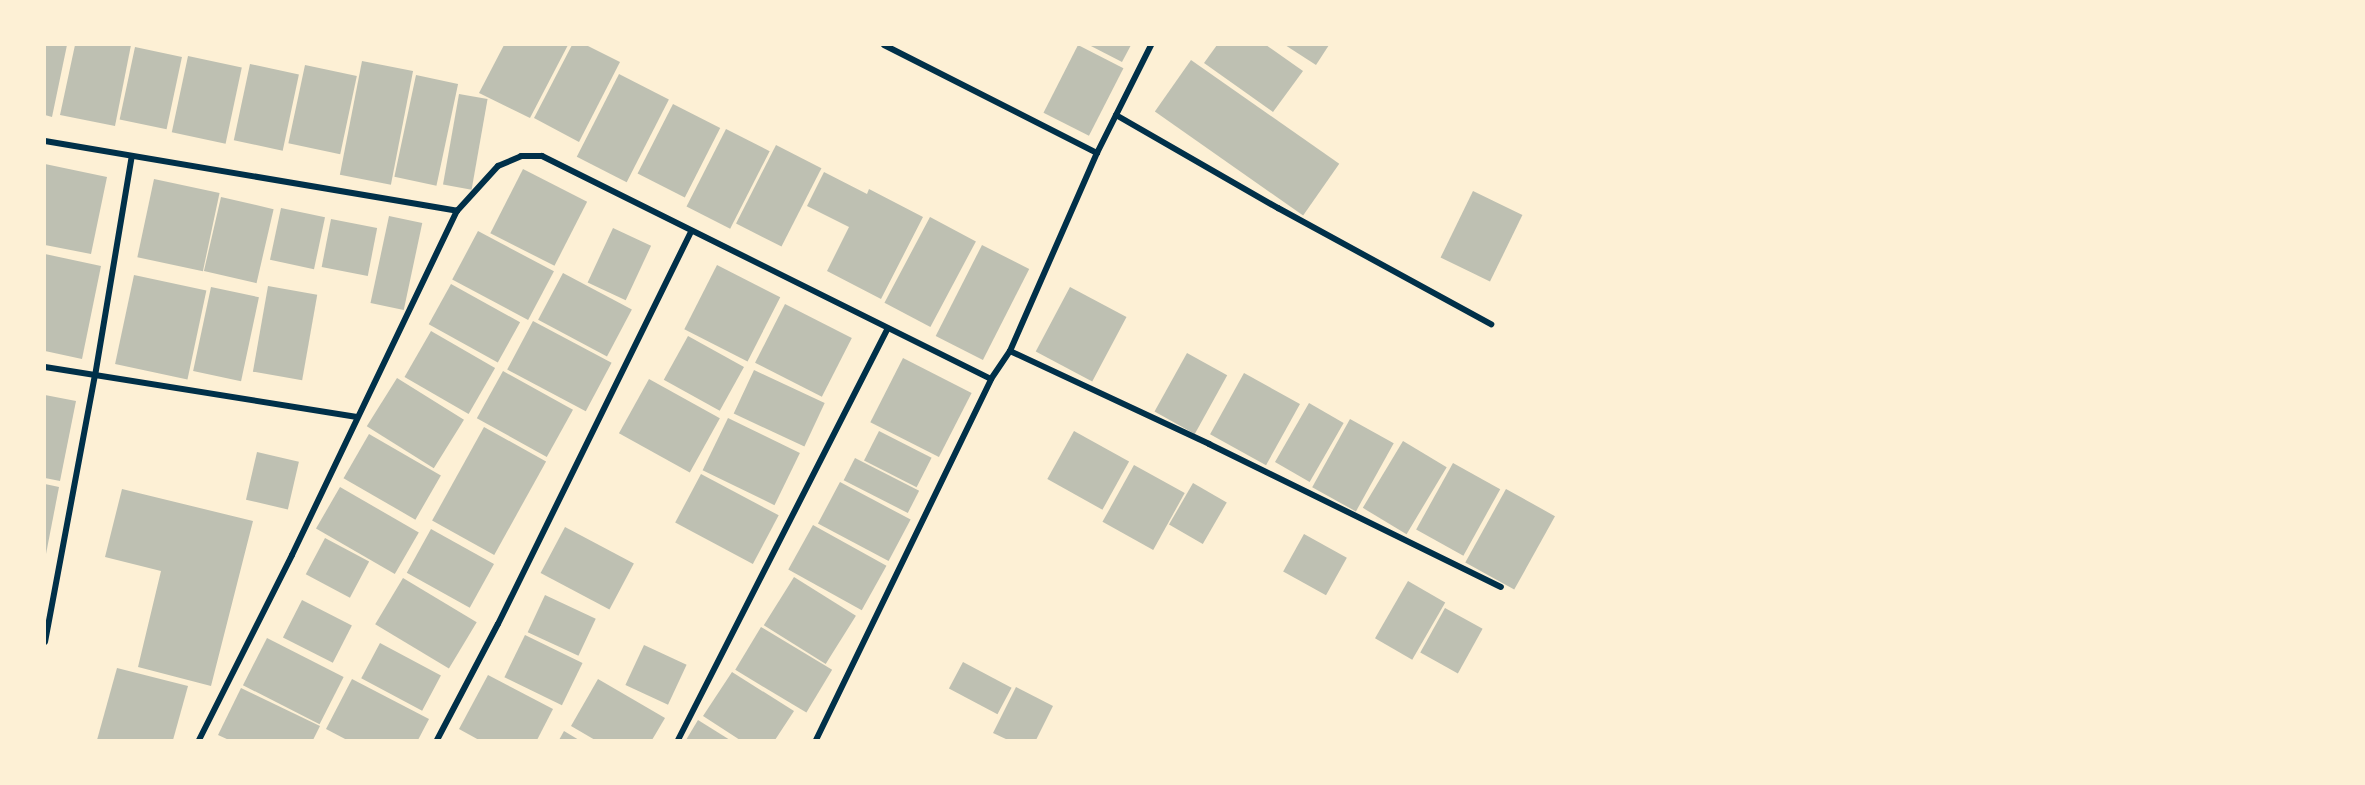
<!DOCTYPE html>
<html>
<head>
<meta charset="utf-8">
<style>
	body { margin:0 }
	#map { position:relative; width:2365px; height:785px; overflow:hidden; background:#fdf0d5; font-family:"Zilla Slab",serif }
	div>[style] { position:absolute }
	.building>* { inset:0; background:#bec0b2; transform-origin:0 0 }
	.minor>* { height:6px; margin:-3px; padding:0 3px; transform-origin:3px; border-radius:3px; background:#003049 }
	span { translate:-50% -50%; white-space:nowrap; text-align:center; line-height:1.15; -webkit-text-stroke:6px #fdf0d5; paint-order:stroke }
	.frame { position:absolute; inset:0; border:46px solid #fdf0d5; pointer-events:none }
</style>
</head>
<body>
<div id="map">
	<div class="building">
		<i style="clip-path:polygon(45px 45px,67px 45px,52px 117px,45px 115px)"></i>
		<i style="clip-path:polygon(75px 45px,131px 45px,115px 126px,60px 115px)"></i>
		<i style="clip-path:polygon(504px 45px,568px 45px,530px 118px,479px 93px)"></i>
		<i style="clip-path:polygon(572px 45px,586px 45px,620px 62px,579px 142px,534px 118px)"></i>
		<i style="left:1078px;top:45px;width:51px;height:76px;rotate:27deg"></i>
		<i style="clip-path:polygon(1089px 45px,1131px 45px,1122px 62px)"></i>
		<i style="clip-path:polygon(1217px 45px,1266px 45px,1303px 71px,1273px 112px,1204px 63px)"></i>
		<i style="clip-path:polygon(1285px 45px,1329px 45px,1316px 65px)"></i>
		<i style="left:135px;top:47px;width:48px;height:74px;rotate:12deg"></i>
		<i style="left:188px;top:56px;width:55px;height:78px;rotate:12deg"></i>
		<i style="left:1191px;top:60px;width:181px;height:63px;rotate:35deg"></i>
		<i style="left:362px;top:61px;width:52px;height:116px;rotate:11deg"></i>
		<i style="left:250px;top:64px;width:50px;height:78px;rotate:12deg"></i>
		<i style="left:305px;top:65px;width:53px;height:80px;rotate:12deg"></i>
		<i style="left:619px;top:74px;width:56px;height:93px;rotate:27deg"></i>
		<i style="left:416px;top:75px;width:43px;height:104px;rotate:12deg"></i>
		<i style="left:459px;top:94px;width:29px;height:92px;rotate:10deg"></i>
		<i style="left:673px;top:104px;width:53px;height:78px;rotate:27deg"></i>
		<i style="left:726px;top:129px;width:49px;height:87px;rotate:27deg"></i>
		<i style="left:776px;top:145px;width:51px;height:88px;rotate:27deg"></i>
		<i style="clip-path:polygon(45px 164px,107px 177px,91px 254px,45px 245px)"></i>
		<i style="left:523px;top:169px;width:72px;height:72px;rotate:27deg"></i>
		<i style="clip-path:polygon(824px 172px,867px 194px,869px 189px,923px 217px,881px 299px,827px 271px,849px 227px,807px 206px)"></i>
		<i style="left:154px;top:179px;width:67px;height:80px;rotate:12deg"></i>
		<i style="left:1473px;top:191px;width:55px;height:74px;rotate:26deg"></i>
		<i style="left:221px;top:197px;width:54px;height:76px;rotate:13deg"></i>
		<i style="left:281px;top:208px;width:45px;height:53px;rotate:12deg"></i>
		<i style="left:389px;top:216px;width:34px;height:89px;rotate:12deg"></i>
		<i style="left:930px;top:217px;width:52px;height:97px;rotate:28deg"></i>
		<i style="left:331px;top:219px;width:47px;height:49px;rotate:11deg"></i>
		<i style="left:613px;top:228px;width:42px;height:60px;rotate:25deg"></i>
		<i style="left:478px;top:231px;width:86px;height:55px;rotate:28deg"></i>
		<i style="left:982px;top:245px;width:53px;height:102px;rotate:27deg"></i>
		<i style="clip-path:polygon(45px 254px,101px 266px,82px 359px,45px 351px)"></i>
		<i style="left:717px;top:265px;width:71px;height:72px;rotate:27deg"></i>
		<i style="left:563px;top:273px;width:78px;height:53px;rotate:28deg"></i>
		<i style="left:134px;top:275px;width:74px;height:91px;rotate:12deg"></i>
		<i style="left:451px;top:284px;width:79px;height:46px;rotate:29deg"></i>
		<i style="left:268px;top:286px;width:50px;height:87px;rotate:10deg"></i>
		<i style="left:211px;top:287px;width:49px;height:86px;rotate:12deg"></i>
		<i style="left:1070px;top:287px;width:64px;height:73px;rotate:28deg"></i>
		<i style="left:785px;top:304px;width:75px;height:66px;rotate:27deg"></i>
		<i style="left:533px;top:321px;width:89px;height:55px;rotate:28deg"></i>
		<i style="left:431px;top:331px;width:74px;height:53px;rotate:30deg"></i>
		<i style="left:688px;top:336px;width:64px;height:50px;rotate:29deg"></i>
		<i style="left:1187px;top:353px;width:46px;height:67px;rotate:29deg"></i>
		<i style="left:903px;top:358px;width:77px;height:72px;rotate:27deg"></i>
		<i style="left:754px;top:370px;width:78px;height:48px;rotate:25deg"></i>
		<i style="left:503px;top:371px;width:80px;height:54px;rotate:29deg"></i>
		<i style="left:1244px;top:373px;width:64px;height:70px;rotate:29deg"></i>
		<i style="left:397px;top:378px;width:79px;height:57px;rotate:32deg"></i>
		<i style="left:649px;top:379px;width:81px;height:62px;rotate:29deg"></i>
		<i style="clip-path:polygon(45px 395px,76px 401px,60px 481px,45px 478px)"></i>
		<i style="left:1309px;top:403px;width:40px;height:68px;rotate:30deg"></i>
		<i style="left:728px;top:418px;width:80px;height:58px;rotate:26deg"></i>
		<i style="left:1350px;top:419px;width:50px;height:78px;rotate:29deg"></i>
		<i style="left:484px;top:427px;width:71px;height:107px;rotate:29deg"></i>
		<i style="left:879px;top:431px;width:59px;height:33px;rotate:27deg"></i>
		<i style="left:1074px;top:431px;width:63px;height:55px;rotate:29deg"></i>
		<i style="left:369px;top:434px;width:83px;height:51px;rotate:30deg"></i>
		<i style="left:1403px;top:441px;width:51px;height:78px;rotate:31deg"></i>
		<i style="left:257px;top:452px;width:43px;height:49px;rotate:13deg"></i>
		<i style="left:855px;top:458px;width:72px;height:25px;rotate:27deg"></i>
		<i style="left:1453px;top:463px;width:54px;height:76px;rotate:29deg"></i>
		<i style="left:1134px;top:465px;width:58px;height:65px;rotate:29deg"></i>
		<i style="left:701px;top:474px;width:88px;height:55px;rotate:28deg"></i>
		<i style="left:840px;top:482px;width:80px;height:47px;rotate:28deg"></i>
		<i style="left:1193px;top:483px;width:39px;height:48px;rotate:30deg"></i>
		<i style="clip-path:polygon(45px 484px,59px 487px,46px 554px,45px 554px)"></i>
		<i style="left:340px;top:487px;width:91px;height:48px;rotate:30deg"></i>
		<i style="clip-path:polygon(122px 489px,253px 521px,211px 686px,138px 667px,161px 571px,105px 557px)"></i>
		<i style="left:1506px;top:489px;width:56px;height:84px;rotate:29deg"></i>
		<i style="left:813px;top:525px;width:84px;height:51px;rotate:29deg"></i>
		<i style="left:565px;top:527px;width:78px;height:52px;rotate:28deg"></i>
		<i style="left:431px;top:529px;width:72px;height:50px;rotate:29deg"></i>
		<i style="left:1304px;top:534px;width:49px;height:43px;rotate:29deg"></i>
		<i style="left:325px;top:538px;width:50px;height:41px;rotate:28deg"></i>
		<i style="left:794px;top:577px;width:73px;height:57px;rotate:32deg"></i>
		<i style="left:403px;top:578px;width:86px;height:54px;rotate:31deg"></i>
		<i style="left:1408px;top:581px;width:43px;height:66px;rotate:30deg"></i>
		<i style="left:545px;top:595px;width:56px;height:41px;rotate:25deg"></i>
		<i style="left:302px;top:600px;width:56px;height:42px;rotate:27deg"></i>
		<i style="left:1445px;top:608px;width:43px;height:51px;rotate:29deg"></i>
		<i style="left:761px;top:627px;width:83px;height:50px;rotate:31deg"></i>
		<i style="left:525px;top:635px;width:64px;height:47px;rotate:26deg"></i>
		<i style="left:267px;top:638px;width:86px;height:53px;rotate:27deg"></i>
		<i style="left:380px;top:643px;width:69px;height:40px;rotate:28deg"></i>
		<i style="left:644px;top:645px;width:47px;height:44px;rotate:25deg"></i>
		<i style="left:963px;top:662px;width:55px;height:30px;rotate:28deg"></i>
		<i style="clip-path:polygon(117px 668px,188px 686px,173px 740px,97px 740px)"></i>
		<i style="clip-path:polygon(732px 672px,794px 711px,775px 740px,740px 740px,703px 716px)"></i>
		<i style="clip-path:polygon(488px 675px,553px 709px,537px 740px,479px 740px,459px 729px)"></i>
		<i style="clip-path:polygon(352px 679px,429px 719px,418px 740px,347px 740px,326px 729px)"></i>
		<i style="clip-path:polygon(598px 679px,665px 718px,652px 740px,595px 740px,571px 726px)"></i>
		<i style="clip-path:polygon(1016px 687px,1053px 706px,1036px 740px,1008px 740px,993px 733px)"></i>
		<i style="clip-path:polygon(241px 688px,320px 726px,313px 740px,229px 740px,218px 735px)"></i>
		<i style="clip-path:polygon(698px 720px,730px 740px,686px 740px)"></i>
		<i style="clip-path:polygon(564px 731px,579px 740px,559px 740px)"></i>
	</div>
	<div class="minor">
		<i style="left:884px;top:45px;width:239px;rotate:26.9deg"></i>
		<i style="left:1116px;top:115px;width:187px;rotate:29.9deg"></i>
		<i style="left:1278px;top:208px;width:243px;rotate:28.6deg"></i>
		<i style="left:45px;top:141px;width:418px;rotate:9.6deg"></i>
		<i style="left:1010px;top:351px;width:220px;rotate:25deg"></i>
		<i style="left:1209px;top:444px;width:325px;rotate:26.1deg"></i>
		<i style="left:45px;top:367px;width:316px;rotate:9.1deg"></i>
		<i style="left:45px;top:642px;width:271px;rotate:-79.4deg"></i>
		<i style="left:95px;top:376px;width:223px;rotate:-80.5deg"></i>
		<i style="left:199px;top:740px;width:207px;rotate:-63.3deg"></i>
		<i style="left:292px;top:555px;width:382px;rotate:-64.4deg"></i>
		<i style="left:457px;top:211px;width:61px;rotate:-47.7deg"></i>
		<i style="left:498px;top:166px;width:25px;rotate:-23deg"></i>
		<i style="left:521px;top:156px;width:21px"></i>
		<i style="left:542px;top:156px;width:501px;rotate:26.41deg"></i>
		<i style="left:437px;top:740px;width:131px;rotate:-62.3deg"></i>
		<i style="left:498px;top:624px;width:438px;rotate:-63.8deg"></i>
		<i style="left:678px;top:740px;width:462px;rotate:-63deg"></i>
		<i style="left:816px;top:740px;width:401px;rotate:-64.1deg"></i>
		<i style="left:991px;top:379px;width:34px;rotate:-56deg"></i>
		<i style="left:1010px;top:351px;width:216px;rotate:-66.3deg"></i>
		<i style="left:1097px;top:153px;width:121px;rotate:-63.4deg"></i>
	</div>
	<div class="frame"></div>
</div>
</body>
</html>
